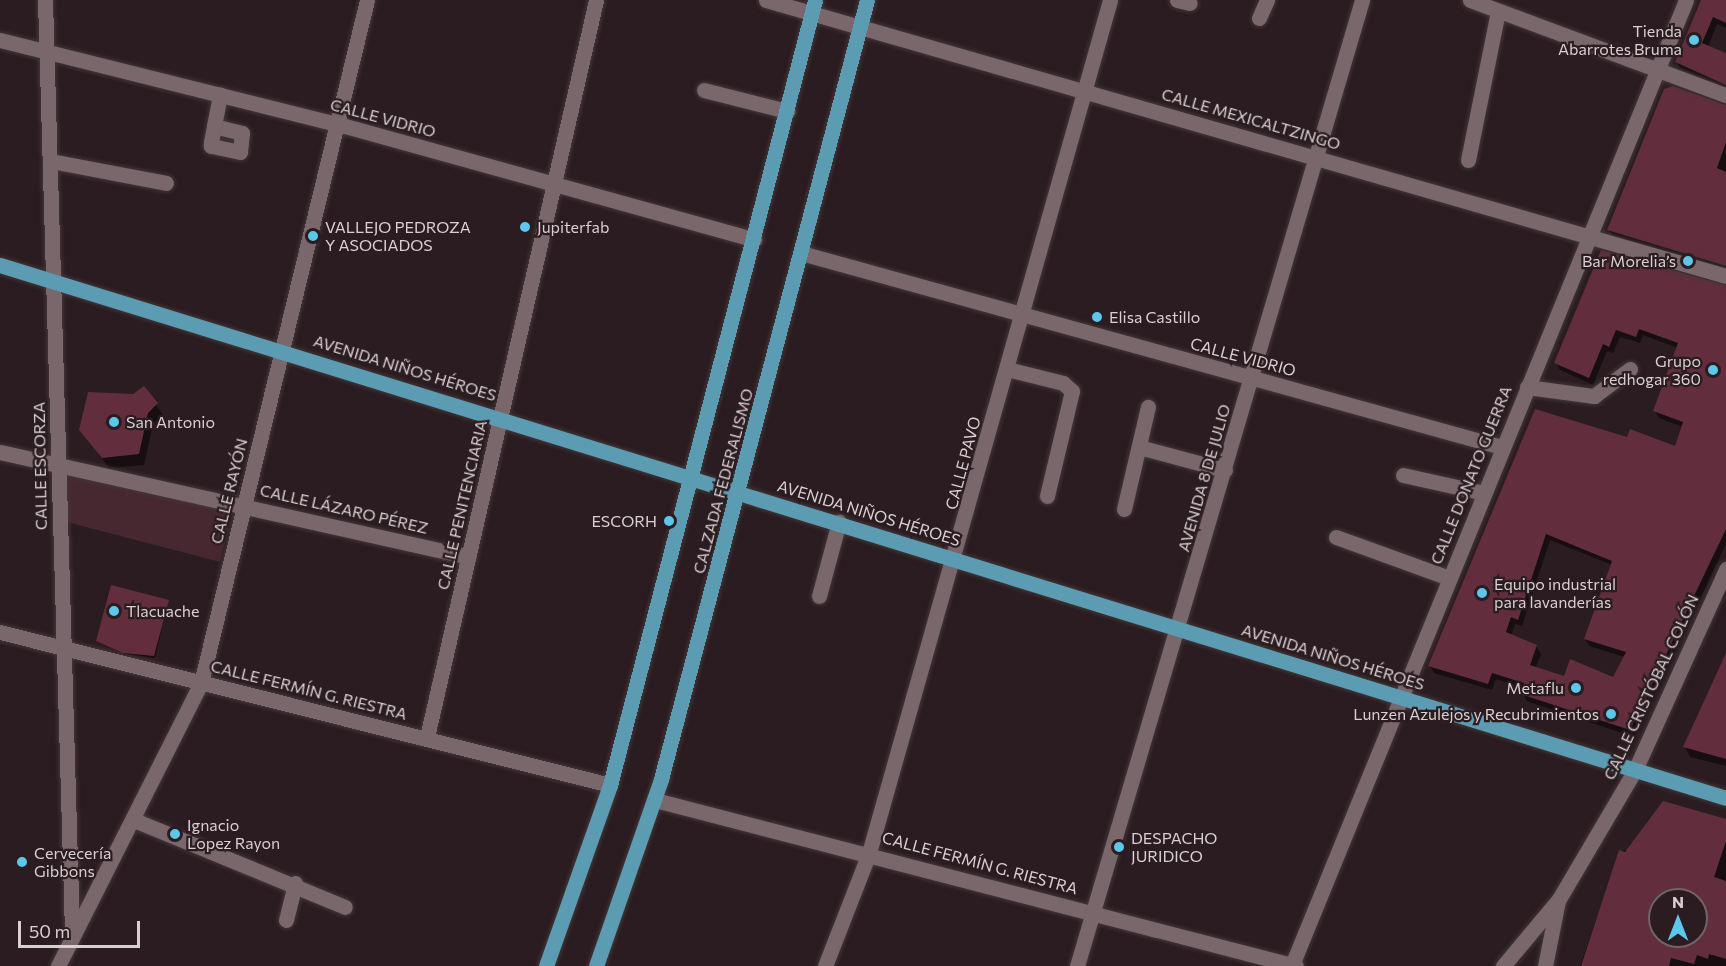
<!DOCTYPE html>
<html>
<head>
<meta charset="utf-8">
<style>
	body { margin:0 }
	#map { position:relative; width:1726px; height:966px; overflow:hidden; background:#2a1c20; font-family:Commissioner,sans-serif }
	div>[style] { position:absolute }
	.green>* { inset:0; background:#482830 }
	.shadow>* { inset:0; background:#0007 }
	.building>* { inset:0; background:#622e3d }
	.roads { filter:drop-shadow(0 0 2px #423739) drop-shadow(0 0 2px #423739) }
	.minor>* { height:15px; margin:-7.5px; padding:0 7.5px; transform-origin:7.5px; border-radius:7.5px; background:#79676b }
	.major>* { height:15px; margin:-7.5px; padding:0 7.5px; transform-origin:7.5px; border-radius:7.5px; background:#5b9cb3 }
	.dots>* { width:16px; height:16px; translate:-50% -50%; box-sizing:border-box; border:3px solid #2a1c20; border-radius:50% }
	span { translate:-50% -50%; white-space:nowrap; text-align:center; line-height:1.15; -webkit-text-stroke:4.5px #2a1c20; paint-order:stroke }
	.poi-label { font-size:16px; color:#d9cfd1 }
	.right { translate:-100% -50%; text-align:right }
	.left { translate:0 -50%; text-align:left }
	.street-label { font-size:16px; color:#d9cfd1 }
	.north { position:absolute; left:1648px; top:888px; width:60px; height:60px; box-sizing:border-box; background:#2a1c20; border:2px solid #706467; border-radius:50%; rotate:0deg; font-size:16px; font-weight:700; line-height:24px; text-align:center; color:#d9cfd1 }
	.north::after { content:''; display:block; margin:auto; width:21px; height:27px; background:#5cc7e8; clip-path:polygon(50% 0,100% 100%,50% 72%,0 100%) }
	.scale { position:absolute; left:18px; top:921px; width:122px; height:27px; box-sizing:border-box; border:3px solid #d9cfd1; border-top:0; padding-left:8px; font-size:18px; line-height:21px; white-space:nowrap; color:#d9cfd1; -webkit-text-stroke:4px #2a1c20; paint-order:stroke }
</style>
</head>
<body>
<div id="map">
	<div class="green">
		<i style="clip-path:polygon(66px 475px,232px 512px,220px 562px,67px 522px)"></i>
	</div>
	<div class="shadow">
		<i style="clip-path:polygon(1702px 0,1726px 0,1726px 28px,1717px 24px,1708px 47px,1726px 54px,1726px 89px,1681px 69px,1677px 62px)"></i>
		<i style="clip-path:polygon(1726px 105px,1726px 271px,1613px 237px,1609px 230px)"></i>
		<i style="clip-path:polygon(evenodd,1602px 252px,1726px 286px,1726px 544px,1634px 737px,1526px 701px,1524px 688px,1496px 679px,1492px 690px,1434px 673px,1430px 666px,1628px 439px,1676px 448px,1683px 427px,1659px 418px,1655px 411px,1678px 348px,1643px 335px,1640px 343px,1620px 337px,1613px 353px,1607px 351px,1593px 385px,1560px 370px,1556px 363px,1602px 252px,1550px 540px,1612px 565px,1585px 639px,1589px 646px,1625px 657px,1614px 679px,1565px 678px,1536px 667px,1541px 654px,1536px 646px,1511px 636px,1515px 624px,1522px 626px,1550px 540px)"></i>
		<i style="clip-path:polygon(144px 388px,163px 415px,153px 424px,144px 465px,109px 468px,81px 430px)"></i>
		<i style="clip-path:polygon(168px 602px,155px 658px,125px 654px,98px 641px)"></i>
		<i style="clip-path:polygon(1726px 656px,1726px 766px,1690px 757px,1685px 747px)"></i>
		<i style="clip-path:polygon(evenodd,1726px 820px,1726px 966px,1580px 966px,1620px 852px,1726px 820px,1660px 900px,1696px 900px,1696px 936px,1660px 936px,1660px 900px)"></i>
	</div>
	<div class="building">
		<i style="clip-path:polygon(1701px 0,1726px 0,1726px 23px,1713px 17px,1702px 43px,1726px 53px,1726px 85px,1675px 62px)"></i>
		<i style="clip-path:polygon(1673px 86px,1726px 105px,1726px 142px,1717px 168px,1726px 172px,1726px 266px,1607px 230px,1664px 89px)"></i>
		<i style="clip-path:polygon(evenodd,1601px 250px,1726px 285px,1726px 529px,1630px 730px,1520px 694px,1524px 683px,1492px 673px,1488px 684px,1428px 666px,1535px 409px,1627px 437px,1630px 429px,1675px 446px,1683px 422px,1653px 411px,1678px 343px,1639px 329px,1636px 337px,1616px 330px,1609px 347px,1603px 344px,1589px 378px,1554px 363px,1601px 250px,1546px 534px,1612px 561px,1584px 639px,1626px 652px,1613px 677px,1570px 659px,1564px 676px,1530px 665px,1537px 645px,1506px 632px,1511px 617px,1518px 620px,1546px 534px)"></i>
		<i style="clip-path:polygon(144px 386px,158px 403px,148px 413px,139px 454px,102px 458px,79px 430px,88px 392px,133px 394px)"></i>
		<i style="clip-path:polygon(111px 585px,169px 600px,154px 656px,123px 653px,96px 641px)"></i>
		<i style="clip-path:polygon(1726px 653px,1726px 759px,1683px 747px)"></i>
		<i style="clip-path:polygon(evenodd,1663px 801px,1726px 819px,1726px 841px,1714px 877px,1726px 881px,1726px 959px,1709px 954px,1708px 959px,1697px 955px,1694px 964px,1671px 958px,1669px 966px,1581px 966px,1619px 850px,1625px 852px,1663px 801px,1660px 900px,1696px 900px,1696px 936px,1660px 936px,1660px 900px)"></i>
	</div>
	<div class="roads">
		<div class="minor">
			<i style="left:45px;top:0;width:930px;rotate:88.34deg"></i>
			<i style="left:766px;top:0;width:999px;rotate:16.04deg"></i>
			<i style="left:1177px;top:0;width:13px;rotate:13deg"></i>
			<i style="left:1470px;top:0;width:273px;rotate:20.4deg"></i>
			<i style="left:1259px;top:18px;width:20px;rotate:-66deg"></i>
			<i style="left:0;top:40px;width:348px;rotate:14deg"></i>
			<i style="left:338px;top:124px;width:432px;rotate:15.5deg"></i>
			<i style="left:704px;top:90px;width:86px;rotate:14.2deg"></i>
			<i style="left:214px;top:126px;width:29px;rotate:14deg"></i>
			<i style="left:242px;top:133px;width:19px;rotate:96deg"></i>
			<i style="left:240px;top:152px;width:30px;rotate:-168deg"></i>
			<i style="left:211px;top:146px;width:4px;rotate:-90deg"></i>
			<i style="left:211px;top:142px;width:16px;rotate:-79deg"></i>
			<i style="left:214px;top:126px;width:32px;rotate:-79deg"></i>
			<i style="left:1468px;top:160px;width:152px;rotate:-78.6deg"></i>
			<i style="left:51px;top:161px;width:117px;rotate:10.8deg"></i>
			<i style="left:801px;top:253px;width:727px;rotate:15.47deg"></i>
			<i style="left:1007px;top:369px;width:58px;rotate:14deg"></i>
			<i style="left:1063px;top:383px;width:12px;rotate:42deg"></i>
			<i style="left:1072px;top:391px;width:108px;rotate:103.4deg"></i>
			<i style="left:1527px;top:387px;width:68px;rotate:7.7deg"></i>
			<i style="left:1594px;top:396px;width:45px;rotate:-36.9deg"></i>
			<i style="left:1139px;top:447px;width:89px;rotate:15deg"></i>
			<i style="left:0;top:452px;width:480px;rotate:12.6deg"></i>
			<i style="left:1403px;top:475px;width:83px;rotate:12.5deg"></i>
			<i style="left:1124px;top:509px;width:105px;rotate:-76.8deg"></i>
			<i style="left:1336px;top:537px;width:120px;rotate:19.9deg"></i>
			<i style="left:819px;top:596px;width:77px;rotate:-74.9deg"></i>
			<i style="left:0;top:632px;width:629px;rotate:14.08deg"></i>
			<i style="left:427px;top:737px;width:756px;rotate:-77.08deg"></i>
			<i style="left:655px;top:800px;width:662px;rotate:14.52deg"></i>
			<i style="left:134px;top:820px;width:228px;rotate:22.4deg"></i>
			<i style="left:286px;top:920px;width:38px;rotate:-76deg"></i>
			<i style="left:1292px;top:965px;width:1042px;rotate:-67.79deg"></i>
			<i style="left:58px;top:966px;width:317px;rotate:-63.2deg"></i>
			<i style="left:201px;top:683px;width:703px;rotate:-76.34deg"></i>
			<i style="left:825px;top:966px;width:121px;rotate:-68.7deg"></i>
			<i style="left:869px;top:853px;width:886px;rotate:-74.22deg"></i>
			<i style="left:1077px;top:966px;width:1007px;rotate:-73.56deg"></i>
			<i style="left:1503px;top:966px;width:87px;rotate:-50.1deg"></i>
			<i style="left:1559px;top:899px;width:150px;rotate:-59.5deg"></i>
			<i style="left:1635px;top:770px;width:221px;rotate:-65.6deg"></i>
			<i style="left:1545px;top:966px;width:66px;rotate:-78.7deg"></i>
		</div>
		<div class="major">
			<i style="left:0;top:265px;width:1806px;rotate:17.16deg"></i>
			<i style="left:546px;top:966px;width:192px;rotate:-70.5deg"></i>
			<i style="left:610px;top:785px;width:811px;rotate:-75.36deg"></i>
			<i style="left:596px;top:966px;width:198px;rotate:-70.8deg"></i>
			<i style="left:661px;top:779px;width:806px;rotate:-75.19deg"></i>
		</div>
	</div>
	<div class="dots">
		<i style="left:1694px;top:40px;background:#5cc7e8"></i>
		<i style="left:525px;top:227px;background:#5cc7e8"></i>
		<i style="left:313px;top:236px;background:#5cc7e8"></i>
		<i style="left:1688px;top:261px;background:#5cc7e8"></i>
		<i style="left:1097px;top:317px;background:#5cc7e8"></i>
		<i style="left:1713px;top:370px;background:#5cc7e8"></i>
		<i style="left:114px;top:422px;background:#5cc7e8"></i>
		<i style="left:669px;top:521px;background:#5cc7e8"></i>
		<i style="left:1482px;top:593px;background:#5cc7e8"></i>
		<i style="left:114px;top:611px;background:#5cc7e8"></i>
		<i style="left:1576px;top:688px;background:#5cc7e8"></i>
		<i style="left:1611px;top:714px;background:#5cc7e8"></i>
		<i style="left:175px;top:834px;background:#5cc7e8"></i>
		<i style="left:1119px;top:847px;background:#5cc7e8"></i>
		<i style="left:22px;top:862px;background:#5cc7e8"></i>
	</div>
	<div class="poi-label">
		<span class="right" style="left:1682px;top:40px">Tienda<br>Abarrotes Bruma</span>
		<span class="left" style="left:325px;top:236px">VALLEJO PEDROZA<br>Y ASOCIADOS</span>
		<span class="left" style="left:537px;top:227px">Jupiterfab</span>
		<span class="right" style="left:1676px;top:261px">Bar Morelia’s</span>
		<span class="left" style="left:1109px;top:317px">Elisa Castillo</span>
		<span class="right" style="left:1701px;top:370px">Grupo<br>redhogar 360</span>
		<span class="left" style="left:126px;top:422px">San Antonio</span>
		<span class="right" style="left:657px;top:521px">ESCORH</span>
		<span class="left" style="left:1494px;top:593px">Equipo industrial<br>para lavanderías</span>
		<span class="left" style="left:126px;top:611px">Tlacuache</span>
		<span class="right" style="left:1564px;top:688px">Metaflu</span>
		<span class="right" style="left:1599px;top:714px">Lunzen Azulejos y Recubrimientos</span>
		<span class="left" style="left:187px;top:834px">Ignacio<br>Lopez Rayon</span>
		<span class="left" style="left:1131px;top:847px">DESPACHO<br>JURIDICO</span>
		<span class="left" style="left:34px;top:862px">Cervecería<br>Gibbons</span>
	</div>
	<div class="street-label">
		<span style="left:383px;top:118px;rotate:15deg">CALLE VIDRIO</span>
		<span style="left:1251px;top:119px;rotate:16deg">CALLE MEXICALTZINGO</span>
		<span style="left:1243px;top:357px;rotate:15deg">CALLE VIDRIO</span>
		<span style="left:405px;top:368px;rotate:17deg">AVENIDA NIÑOS HÉROES</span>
		<span style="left:963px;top:463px;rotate:-75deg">CALLE PAVO</span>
		<span style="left:40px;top:466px;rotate:-91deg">CALLE ESCORZA</span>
		<span style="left:1471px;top:475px;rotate:-68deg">CALLE DONATO GUERRA</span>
		<span style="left:1204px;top:478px;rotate:-74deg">AVENIDA 8 DE JULIO</span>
		<span style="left:723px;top:481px;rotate:-75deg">CALZADA FEDERALISMO</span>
		<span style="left:229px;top:491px;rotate:-76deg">CALLE RAYÓN</span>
		<span style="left:462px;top:505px;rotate:-77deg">CALLE PENITENCIARIA</span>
		<span style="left:344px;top:509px;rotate:13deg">CALLE LÁZARO PÉREZ</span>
		<span style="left:869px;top:513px;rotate:17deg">AVENIDA NIÑOS HÉROES</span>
		<span style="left:1333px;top:657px;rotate:17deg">AVENIDA NIÑOS HÉROES</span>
		<span style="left:1651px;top:687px;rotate:-65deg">CALLE CRISTÓBAL COLÓN</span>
		<span style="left:309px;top:690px;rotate:14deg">CALLE FERMÍN G. RIESTRA</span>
		<span style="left:980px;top:863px;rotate:15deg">CALLE FERMÍN G. RIESTRA</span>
	</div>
	<div class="north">N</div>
	<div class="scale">50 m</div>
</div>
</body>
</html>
